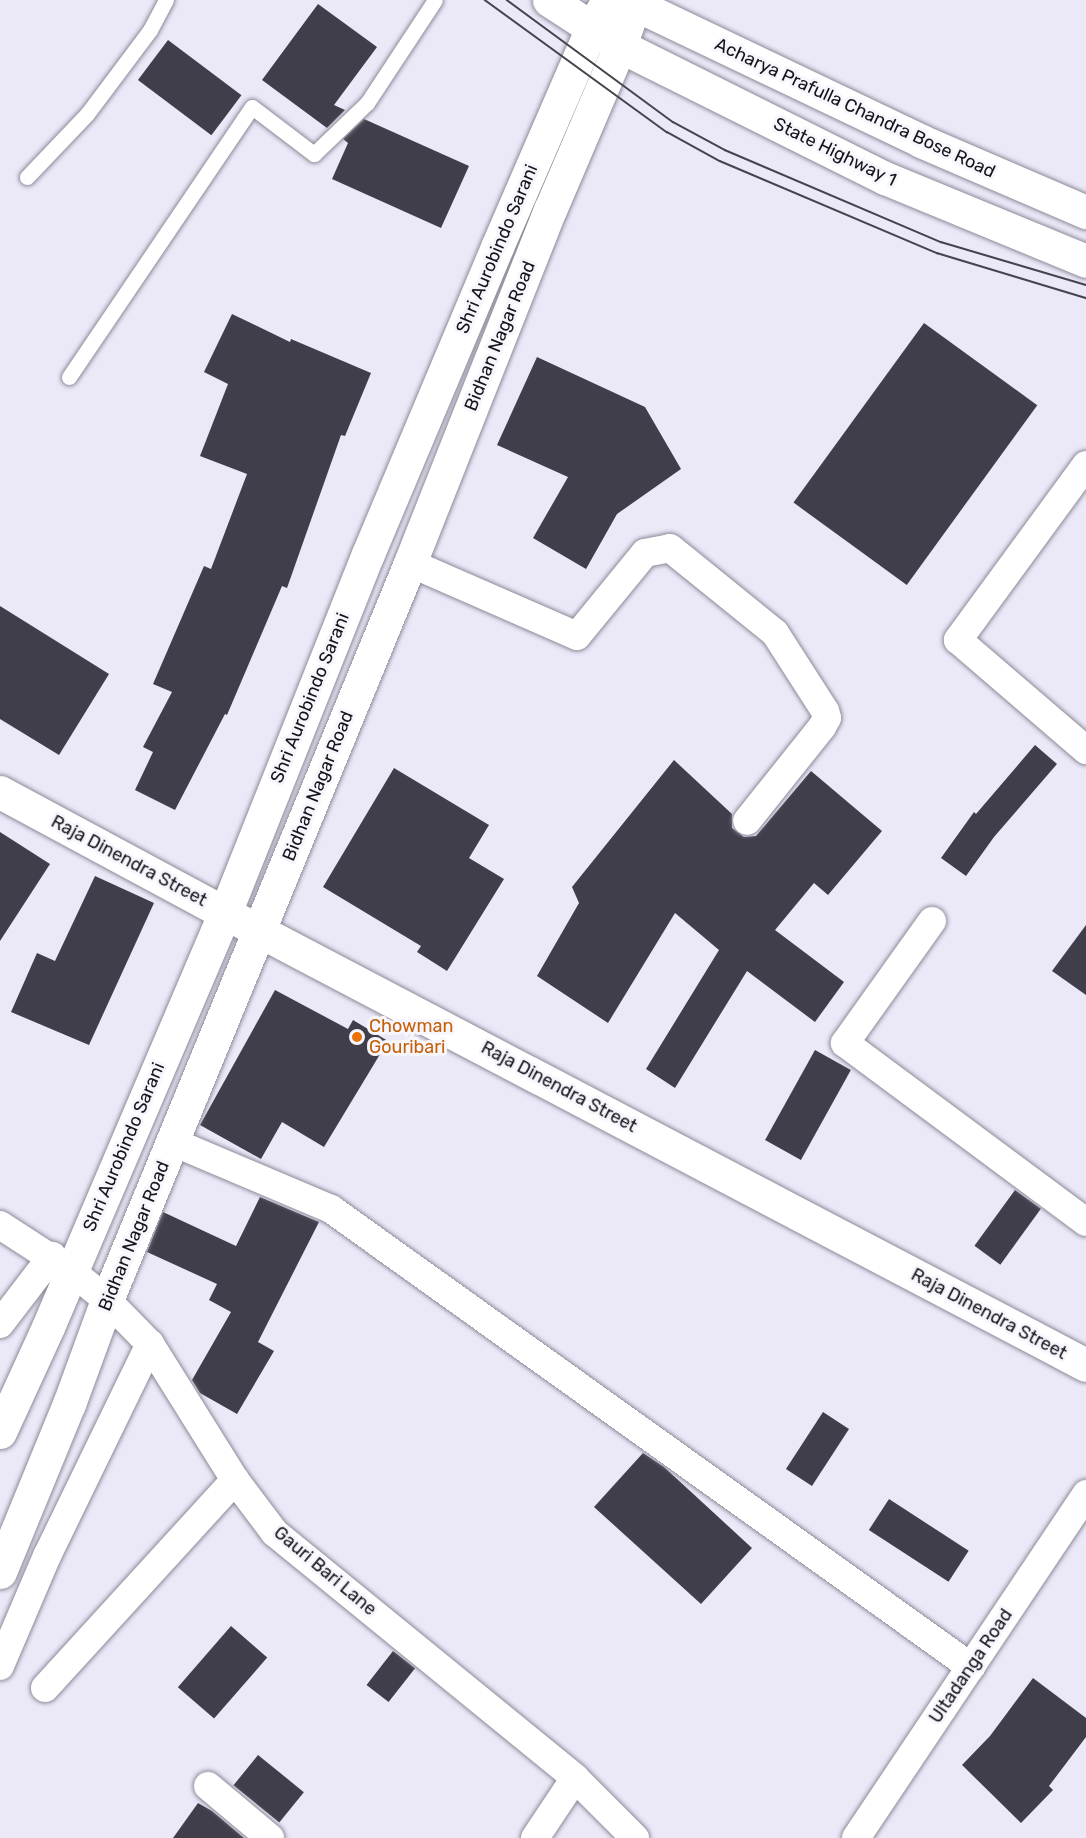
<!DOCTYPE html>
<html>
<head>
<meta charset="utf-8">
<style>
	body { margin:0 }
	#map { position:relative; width:1086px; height:1838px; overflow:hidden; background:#ebe8f8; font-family:Rubik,sans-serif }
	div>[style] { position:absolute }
	.building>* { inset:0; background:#413e4b; transform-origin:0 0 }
	.roads { filter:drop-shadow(0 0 2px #8d8a98) drop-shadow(0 0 2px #8d8a98) }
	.lane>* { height:15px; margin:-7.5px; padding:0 7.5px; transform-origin:7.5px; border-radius:7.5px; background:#fff }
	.street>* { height:28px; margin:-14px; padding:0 14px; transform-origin:14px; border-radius:14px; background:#fff }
	.secondary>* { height:33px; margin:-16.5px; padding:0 16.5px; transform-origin:16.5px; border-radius:16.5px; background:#fff }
	.primary>* { height:33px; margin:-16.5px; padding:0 16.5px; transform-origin:16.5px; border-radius:16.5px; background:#fff }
	.tram>* { height:1.5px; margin:-0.75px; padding:0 0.75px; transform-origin:0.75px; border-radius:0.75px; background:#45434b }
	.dots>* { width:16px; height:16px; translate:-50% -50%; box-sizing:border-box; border:3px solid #f8f6fd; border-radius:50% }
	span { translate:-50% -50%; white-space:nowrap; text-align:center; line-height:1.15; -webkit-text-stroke:6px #f8f6fd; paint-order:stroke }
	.street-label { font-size:18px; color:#151419 }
	.food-label { font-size:18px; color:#c56008 }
	.left { translate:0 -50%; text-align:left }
</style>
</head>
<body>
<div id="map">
	<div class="building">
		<i style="clip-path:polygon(318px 4px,377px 47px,334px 105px,345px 110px,327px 128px,262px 80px)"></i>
		<i style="left:168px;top:40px;width:92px;height:50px;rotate:37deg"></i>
		<i style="clip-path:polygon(364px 119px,469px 166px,441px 228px,332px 179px,348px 143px,343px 139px)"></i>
		<i style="clip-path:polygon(232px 314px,290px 342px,291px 339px,371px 373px,345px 436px,341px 435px,287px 588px,282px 586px,227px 715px,225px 714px,175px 810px,135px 790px,153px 752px,143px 747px,172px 692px,153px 684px,204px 566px,211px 569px,247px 474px,200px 456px,228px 384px,204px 372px)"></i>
		<i style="left:924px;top:323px;width:140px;height:222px;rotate:36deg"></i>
		<i style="clip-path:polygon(537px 357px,645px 407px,681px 469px,617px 514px,586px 569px,533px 538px,568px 477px,497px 445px)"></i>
		<i style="clip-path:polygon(0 606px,109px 674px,59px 755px,0 719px)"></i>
		<i style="clip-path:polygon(1035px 745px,1057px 764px,994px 837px,966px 876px,941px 858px,974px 812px,976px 814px)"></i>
		<i style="clip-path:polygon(674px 760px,732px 814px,732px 828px,744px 837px,756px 836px,811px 771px,882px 831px,828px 895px,814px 883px,775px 930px,844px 982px,815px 1022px,747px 971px,675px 1088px,646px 1069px,719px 950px,675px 913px,608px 1023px,537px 976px,579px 903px,572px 887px)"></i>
		<i style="clip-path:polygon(394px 768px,489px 825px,469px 858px,504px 879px,447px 971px,417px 952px,421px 946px,323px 887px)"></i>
		<i style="clip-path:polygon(0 832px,50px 864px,0 941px)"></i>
		<i style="clip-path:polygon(95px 876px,154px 903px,89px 1045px,11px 1012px,37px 953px,55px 961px)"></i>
		<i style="clip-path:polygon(1086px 925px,1086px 995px,1052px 971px)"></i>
		<i style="clip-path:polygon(275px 990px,348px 1029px,353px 1020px,388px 1041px,324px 1147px,282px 1122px,261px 1159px,200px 1125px)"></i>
		<i style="left:815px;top:1050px;width:41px;height:103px;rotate:29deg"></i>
		<i style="left:1015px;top:1190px;width:32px;height:69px;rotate:36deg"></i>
		<i style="clip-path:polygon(260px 1197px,319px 1222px,258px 1342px,274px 1351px,237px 1414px,200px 1393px,192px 1380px,231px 1312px,209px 1300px,217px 1284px,147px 1252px,163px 1212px,236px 1246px)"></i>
		<i style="left:823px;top:1412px;width:31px;height:68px;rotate:33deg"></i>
		<i style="clip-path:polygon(643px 1453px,664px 1467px,752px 1548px,701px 1604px,594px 1507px)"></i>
		<i style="left:889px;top:1499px;width:95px;height:37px;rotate:33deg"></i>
		<i style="left:231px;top:1626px;width:48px;height:81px;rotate:41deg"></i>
		<i style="left:393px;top:1651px;width:28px;height:43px;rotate:38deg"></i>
		<i style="clip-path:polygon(1033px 1678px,1086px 1718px,1086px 1737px,1049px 1786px,1053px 1790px,1021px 1823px,962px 1765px,990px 1736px)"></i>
		<i style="left:258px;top:1755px;width:59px;height:39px;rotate:39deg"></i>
		<i style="clip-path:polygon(198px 1803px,212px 1811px,244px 1838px,173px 1838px)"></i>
	</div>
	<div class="roads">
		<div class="lane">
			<i style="left:27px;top:177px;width:87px;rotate:-46.4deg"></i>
			<i style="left:87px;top:114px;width:105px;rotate:-53.1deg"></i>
			<i style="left:150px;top:30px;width:34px;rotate:-62deg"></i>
			<i style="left:69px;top:377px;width:326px;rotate:-55.9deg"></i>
			<i style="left:252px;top:107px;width:78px;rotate:37.2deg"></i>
			<i style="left:314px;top:154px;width:74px;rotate:-43.9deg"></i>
			<i style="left:367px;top:103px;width:123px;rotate:-56.6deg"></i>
		</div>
		<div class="street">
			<i style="left:1086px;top:465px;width:217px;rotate:126.2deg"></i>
			<i style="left:958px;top:640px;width:169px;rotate:40.7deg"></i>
			<i style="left:410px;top:563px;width:182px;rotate:23.6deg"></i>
			<i style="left:577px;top:636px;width:107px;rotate:-50.7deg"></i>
			<i style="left:645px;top:553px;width:25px;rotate:-11deg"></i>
			<i style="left:670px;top:548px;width:135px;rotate:39deg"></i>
			<i style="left:775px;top:633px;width:93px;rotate:57.3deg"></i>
			<i style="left:825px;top:711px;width:7px;rotate:74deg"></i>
			<i style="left:827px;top:718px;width:10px;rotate:119deg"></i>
			<i style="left:822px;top:727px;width:120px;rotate:128.6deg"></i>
			<i style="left:932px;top:921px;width:150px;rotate:125.5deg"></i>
			<i style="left:845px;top:1043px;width:300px;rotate:36.6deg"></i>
			<i style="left:173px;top:1142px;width:172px;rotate:23deg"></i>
			<i style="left:331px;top:1209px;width:787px;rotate:35.59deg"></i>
			<i style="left:0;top:1225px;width:85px;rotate:32.9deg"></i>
			<i style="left:71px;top:1271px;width:46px;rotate:38.9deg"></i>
			<i style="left:107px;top:1300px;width:62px;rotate:45.7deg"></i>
			<i style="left:150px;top:1344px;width:160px;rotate:58deg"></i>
			<i style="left:235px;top:1480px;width:66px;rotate:53deg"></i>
			<i style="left:275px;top:1533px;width:387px;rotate:39.2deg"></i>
			<i style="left:575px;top:1778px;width:85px;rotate:45deg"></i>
			<i style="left:0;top:1324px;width:86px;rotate:-52.6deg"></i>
			<i style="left:0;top:1666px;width:120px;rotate:-66.9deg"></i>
			<i style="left:47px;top:1556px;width:236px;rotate:-64.1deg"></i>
			<i style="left:45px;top:1688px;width:282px;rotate:-47.6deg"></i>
			<i style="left:208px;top:1786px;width:81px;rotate:40deg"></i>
			<i style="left:535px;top:1838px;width:72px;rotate:-56.3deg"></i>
			<i style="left:856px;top:1838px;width:414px;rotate:-56.2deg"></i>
		</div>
		<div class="secondary">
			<i style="left:0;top:792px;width:255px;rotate:28.3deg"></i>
			<i style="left:225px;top:913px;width:972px;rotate:27.7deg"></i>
		</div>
		<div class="primary">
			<i style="left:549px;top:0;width:85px;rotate:32.9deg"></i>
			<i style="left:620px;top:46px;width:296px;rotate:26.5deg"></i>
			<i style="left:885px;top:178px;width:217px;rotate:22.4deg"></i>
			<i style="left:626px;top:0;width:327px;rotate:25.5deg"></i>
			<i style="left:921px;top:141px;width:180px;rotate:23.3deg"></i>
			<i style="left:0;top:1432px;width:115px;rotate:-65.4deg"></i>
			<i style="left:48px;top:1327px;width:450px;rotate:-66.9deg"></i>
			<i style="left:225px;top:913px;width:386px;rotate:-68.3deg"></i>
			<i style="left:368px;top:554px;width:333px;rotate:-67.2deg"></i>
			<i style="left:497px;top:247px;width:240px;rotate:-66.6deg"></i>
			<i style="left:592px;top:27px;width:31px;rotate:-59deg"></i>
			<i style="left:0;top:1572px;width:182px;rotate:-67.7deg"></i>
			<i style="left:69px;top:1404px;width:111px;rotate:-69.9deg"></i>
			<i style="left:107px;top:1300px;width:797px;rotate:-67.65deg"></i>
			<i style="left:410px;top:563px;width:380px;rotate:-68.4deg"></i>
			<i style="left:550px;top:210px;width:178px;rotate:-66.9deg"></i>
			<i style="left:620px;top:46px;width:49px;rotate:-70.8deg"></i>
		</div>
	</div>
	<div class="tram">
		<i style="left:485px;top:0;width:225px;rotate:36deg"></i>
		<i style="left:667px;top:132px;width:60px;rotate:28.7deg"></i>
		<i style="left:720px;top:161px;width:236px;rotate:23deg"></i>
		<i style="left:937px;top:253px;width:156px;rotate:16.8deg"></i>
		<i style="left:507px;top:0;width:206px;rotate:36.3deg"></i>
		<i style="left:673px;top:122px;width:59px;rotate:28.3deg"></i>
		<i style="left:725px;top:150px;width:235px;rotate:23.1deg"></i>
		<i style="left:941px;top:242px;width:151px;rotate:16.5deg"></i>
	</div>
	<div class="dots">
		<i style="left:357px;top:1037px;background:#e8710a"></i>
	</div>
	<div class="street-label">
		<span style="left:855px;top:108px;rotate:25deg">Acharya Prafulla Chandra Bose Road</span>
		<span style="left:835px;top:152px;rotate:26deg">State Highway 1</span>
		<span style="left:497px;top:249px;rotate:-67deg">Shri Aurobindo Sarani</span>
		<span style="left:500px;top:336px;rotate:-68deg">Bidhan Nagar Road</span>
		<span style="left:310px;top:698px;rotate:-68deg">Shri Aurobindo Sarani</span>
		<span style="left:318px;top:786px;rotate:-68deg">Bidhan Nagar Road</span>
		<span style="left:129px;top:861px;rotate:28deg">Raja Dinendra Street</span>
		<span style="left:559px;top:1087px;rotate:28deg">Raja Dinendra Street</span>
		<span style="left:124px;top:1147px;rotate:-67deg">Shri Aurobindo Sarani</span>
		<span style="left:134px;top:1236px;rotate:-68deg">Bidhan Nagar Road</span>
		<span style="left:989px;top:1314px;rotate:28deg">Raja Dinendra Street</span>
		<span style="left:325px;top:1571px;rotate:40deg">Gauri Bari Lane</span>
		<span style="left:971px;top:1666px;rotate:-56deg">Ultadanga Road</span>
	</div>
	<div class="food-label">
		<span class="left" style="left:369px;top:1037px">Chowman<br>Gouribari</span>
	</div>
</div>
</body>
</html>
